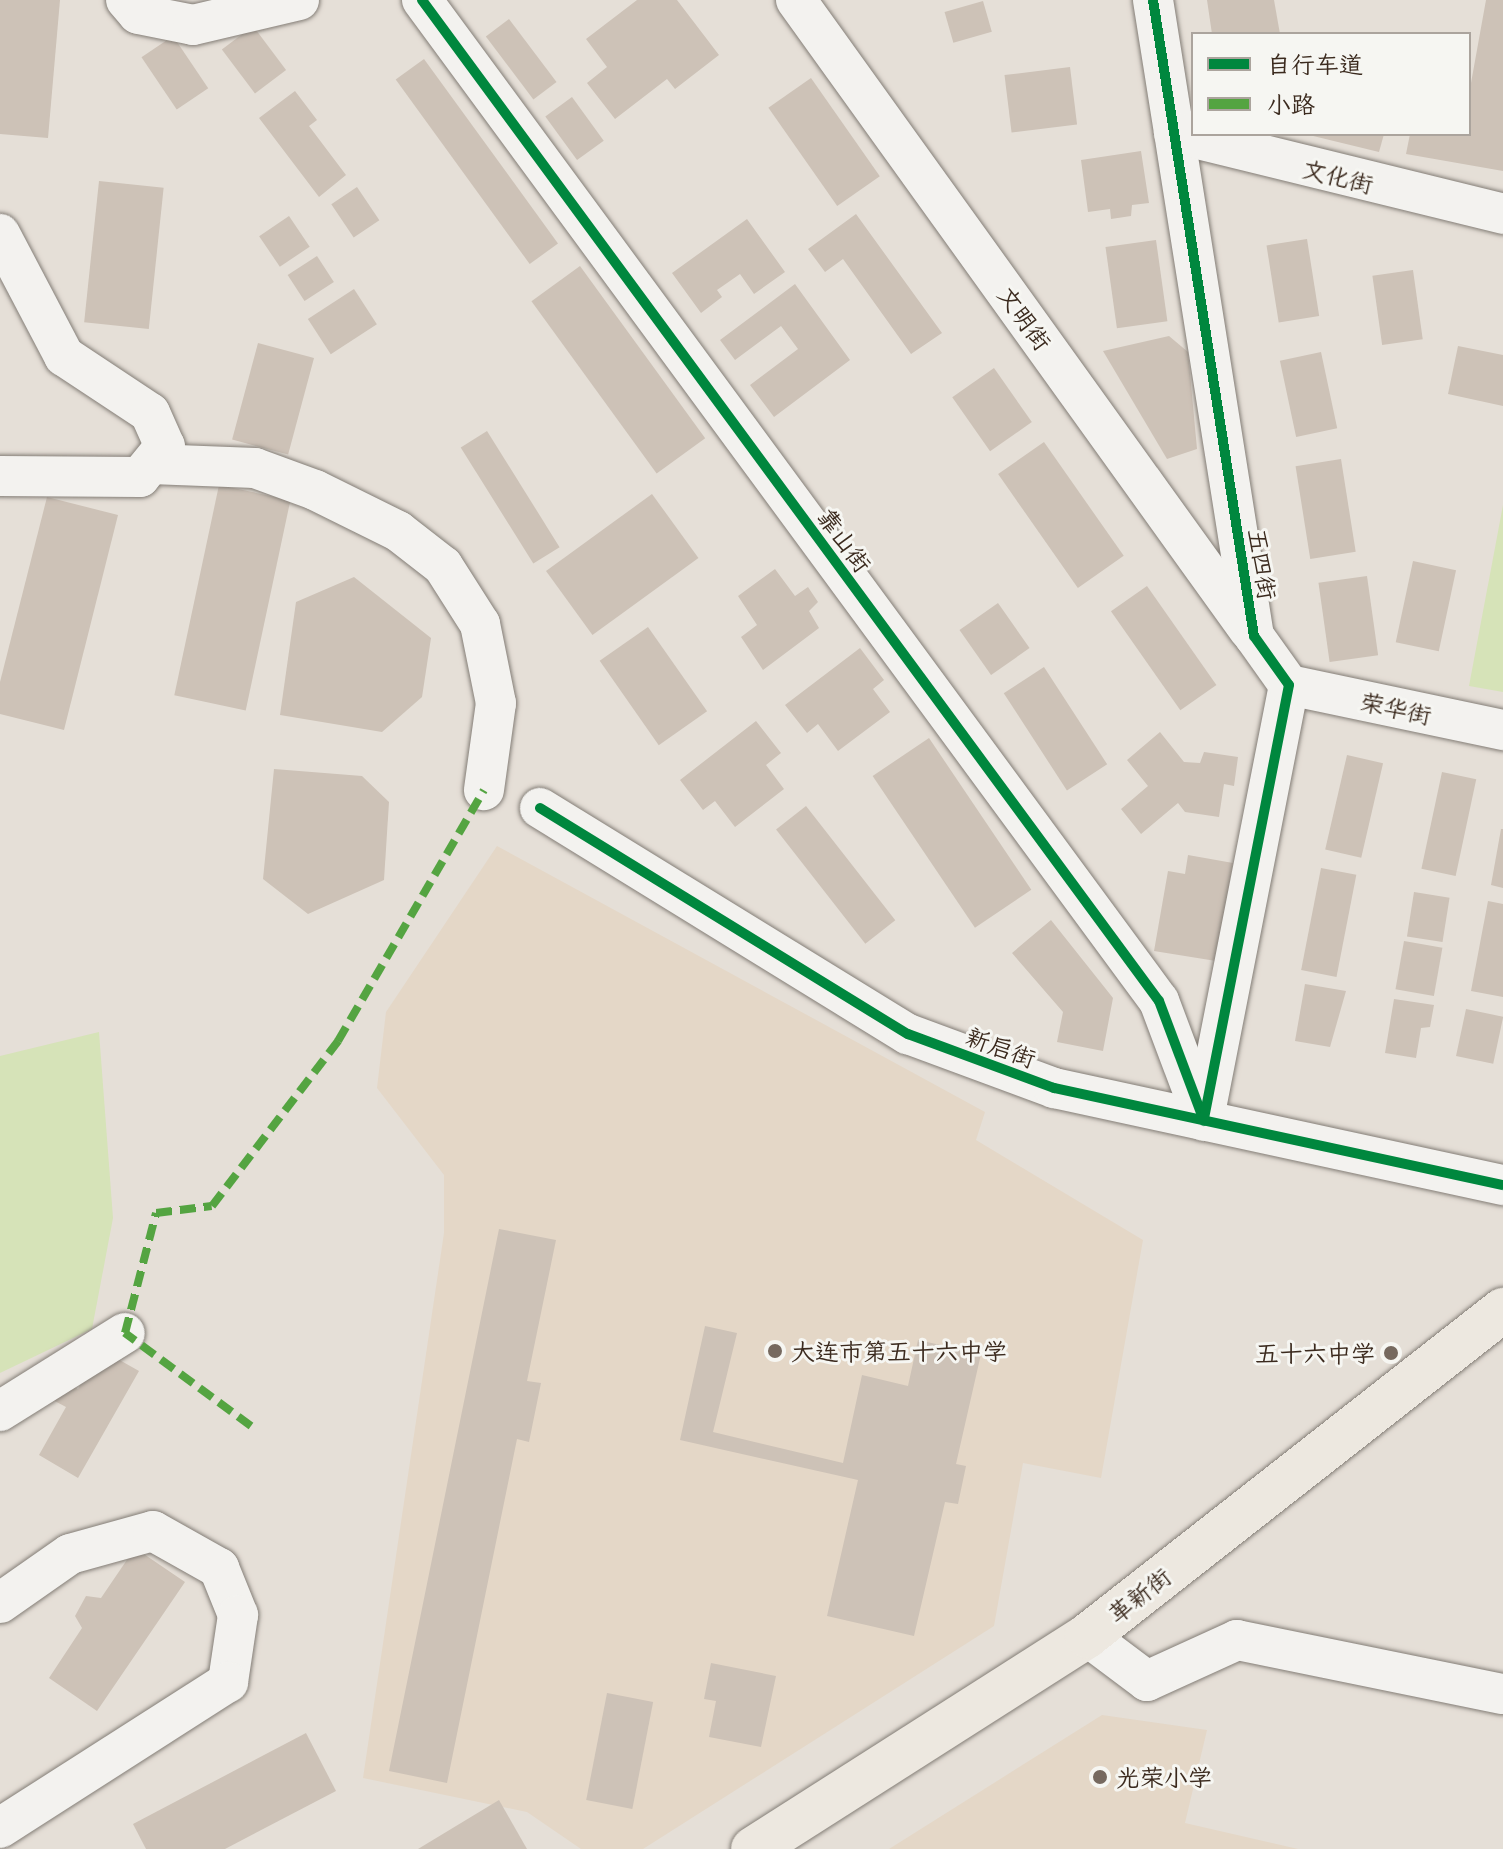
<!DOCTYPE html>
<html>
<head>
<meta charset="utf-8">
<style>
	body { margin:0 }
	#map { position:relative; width:1503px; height:1849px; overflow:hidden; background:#e5dfd7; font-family:Mali,"LXGW WenKai TC",sans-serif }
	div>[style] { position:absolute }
	.built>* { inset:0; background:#e4d7c7 }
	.green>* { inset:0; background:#d6e3b8 }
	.building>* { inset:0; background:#cdc2b7; transform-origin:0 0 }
	.roads { filter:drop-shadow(0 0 2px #837d76) drop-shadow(0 0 2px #837d76) }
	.minor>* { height:40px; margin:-20px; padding:0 20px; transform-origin:20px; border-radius:20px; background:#f3f2ef }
	.major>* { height:44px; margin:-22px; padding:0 22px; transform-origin:22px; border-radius:22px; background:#ede8e0 }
	.quiet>* { height:8px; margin-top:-4px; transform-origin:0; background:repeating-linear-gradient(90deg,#54a441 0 16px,transparent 0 24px) }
	.cycleway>* { height:10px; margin:-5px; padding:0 5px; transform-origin:5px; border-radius:5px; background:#00873e }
	.dots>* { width:22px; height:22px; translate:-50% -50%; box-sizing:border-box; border:4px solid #f6f6f2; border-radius:50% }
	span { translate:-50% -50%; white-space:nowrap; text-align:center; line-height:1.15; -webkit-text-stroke:6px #f6f6f2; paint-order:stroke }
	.street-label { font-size:24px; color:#3b2a1e }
	.poi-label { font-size:24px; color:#3b2a1e }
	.left { translate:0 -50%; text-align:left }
	.right { translate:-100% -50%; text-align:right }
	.legend { position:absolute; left:1191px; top:32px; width:280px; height:104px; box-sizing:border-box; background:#f6f6f2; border:2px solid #aba49d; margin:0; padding:10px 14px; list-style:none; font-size:24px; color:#3b2a1e }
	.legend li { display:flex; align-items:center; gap:16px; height:40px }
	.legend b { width:40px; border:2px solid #aba49d }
</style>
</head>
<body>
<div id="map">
	<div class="built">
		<i style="clip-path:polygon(497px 846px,985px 1112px,976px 1140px,1143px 1240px,1101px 1478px,1023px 1463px,994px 1626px,643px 1849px,581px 1849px,527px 1812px,363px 1778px,444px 1233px,444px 1175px,377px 1088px,386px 1012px)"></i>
		<i style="clip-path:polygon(1102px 1715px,1207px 1730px,1185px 1823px,1298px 1849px,889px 1849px)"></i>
	</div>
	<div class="green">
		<i style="clip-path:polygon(1503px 505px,1503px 692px,1469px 686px)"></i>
		<i style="clip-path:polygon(99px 1032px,113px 1218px,92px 1329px,0 1373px,0 1056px)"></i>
	</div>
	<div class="building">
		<i style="clip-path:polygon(0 0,60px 0,48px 138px,0 134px)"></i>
		<i style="clip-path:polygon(637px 0,677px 0,719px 55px,675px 89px,667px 79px,615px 119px,587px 83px,607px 67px,586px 39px)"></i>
		<i style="clip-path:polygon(1207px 0,1274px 0,1280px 34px,1212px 34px)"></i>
		<i style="clip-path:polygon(1486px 0,1503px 0,1503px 171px,1406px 154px,1410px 134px,1469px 134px,1469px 94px)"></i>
		<i style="left:983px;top:1px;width:32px;height:40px;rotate:74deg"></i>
		<i style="left:509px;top:19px;width:79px;height:29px;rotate:53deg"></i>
		<i style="left:253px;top:26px;width:55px;height:39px;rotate:53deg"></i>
		<i style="left:173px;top:36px;width:63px;height:38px;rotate:56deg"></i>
		<i style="left:424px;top:59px;width:228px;height:35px;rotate:54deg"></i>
		<i style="left:1070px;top:67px;width:58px;height:66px;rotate:83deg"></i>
		<i style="left:811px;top:78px;width:120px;height:52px;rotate:55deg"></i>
		<i style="clip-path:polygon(295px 91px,317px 120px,309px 126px,346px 175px,319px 197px,259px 118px)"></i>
		<i style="left:572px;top:97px;width:54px;height:33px;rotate:54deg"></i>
		<i style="clip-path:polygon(1305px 134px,1384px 134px,1379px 152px)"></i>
		<i style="clip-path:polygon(1141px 151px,1149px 203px,1132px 205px,1131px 216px,1111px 219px,1110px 209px,1088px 212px,1081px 160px)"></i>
		<i style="left:99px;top:181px;width:65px;height:142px;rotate:6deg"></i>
		<i style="left:357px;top:187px;width:40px;height:31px;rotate:56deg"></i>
		<i style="clip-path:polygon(856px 214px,942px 333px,911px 354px,843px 259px,825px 272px,808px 249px)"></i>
		<i style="left:289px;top:216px;width:37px;height:36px;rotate:56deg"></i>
		<i style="clip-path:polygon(747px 219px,785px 272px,754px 294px,740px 274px,717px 290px,722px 297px,701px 313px,672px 273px)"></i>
		<i style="left:1307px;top:239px;width:78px;height:41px;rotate:81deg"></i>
		<i style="left:1156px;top:240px;width:82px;height:51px;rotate:82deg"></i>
		<i style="left:317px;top:256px;width:31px;height:35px;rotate:57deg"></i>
		<i style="left:580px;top:266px;width:213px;height:60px;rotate:54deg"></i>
		<i style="left:1413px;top:270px;width:70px;height:41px;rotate:82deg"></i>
		<i style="clip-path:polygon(795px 284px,850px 360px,774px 417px,750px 385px,798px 349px,781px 326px,735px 360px,720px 340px)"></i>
		<i style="left:354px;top:289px;width:42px;height:55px;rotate:57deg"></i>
		<i style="clip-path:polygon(1169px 336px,1188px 352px,1197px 449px,1167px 459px,1103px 351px)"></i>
		<i style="left:258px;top:343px;width:58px;height:100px;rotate:15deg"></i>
		<i style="clip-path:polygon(1458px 346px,1503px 355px,1503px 406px,1448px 394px)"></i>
		<i style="left:1321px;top:352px;width:78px;height:42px;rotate:78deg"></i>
		<i style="left:994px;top:368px;width:66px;height:51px;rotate:55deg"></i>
		<i style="left:487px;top:431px;width:137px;height:31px;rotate:58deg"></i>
		<i style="left:1044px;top:442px;width:139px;height:56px;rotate:55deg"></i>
		<i style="left:1341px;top:459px;width:94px;height:46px;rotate:81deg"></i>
		<i style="left:219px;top:485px;width:73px;height:215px;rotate:12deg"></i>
		<i style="left:652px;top:494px;width:79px;height:131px;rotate:54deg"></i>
		<i style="clip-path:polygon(47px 497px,118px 515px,64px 730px,0 714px,0 682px)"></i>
		<i style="left:1413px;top:561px;width:44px;height:83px;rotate:12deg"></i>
		<i style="clip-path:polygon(775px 569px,795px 596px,808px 587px,818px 602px,809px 611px,819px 628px,763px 670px,741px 637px,757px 625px,738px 596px)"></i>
		<i style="left:1367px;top:576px;width:80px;height:49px;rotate:82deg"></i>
		<i style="clip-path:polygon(354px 577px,431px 638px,422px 697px,382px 732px,280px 715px,296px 602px)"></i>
		<i style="left:1147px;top:586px;width:121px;height:44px;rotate:55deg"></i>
		<i style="left:998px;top:603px;width:55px;height:47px;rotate:55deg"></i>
		<i style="left:648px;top:627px;width:103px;height:59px;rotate:55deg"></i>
		<i style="clip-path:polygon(860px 648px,884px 680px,873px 689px,890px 712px,838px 751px,818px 724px,807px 733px,785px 705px)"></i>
		<i style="left:1044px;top:667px;width:116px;height:48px;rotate:57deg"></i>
		<i style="clip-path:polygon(756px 721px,781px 753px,766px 765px,784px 789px,735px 827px,715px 801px,703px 810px,680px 780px)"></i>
		<i style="clip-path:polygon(1160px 732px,1184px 762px,1200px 763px,1204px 752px,1238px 757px,1234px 786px,1224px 784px,1219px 817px,1185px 812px,1178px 803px,1141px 834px,1121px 809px,1148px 786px,1127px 760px)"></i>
		<i style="left:929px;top:738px;width:183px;height:68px;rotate:56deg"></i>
		<i style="left:1347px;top:755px;width:37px;height:97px;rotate:13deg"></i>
		<i style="clip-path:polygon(274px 769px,362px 776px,389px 802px,384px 880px,308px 914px,263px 879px)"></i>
		<i style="left:1442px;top:772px;width:35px;height:99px;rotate:12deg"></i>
		<i style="left:806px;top:806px;width:145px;height:38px;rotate:52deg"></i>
		<i style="clip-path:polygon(1501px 829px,1503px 829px,1503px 888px,1491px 885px)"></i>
		<i style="clip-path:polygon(1188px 855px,1233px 863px,1216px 961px,1154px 951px,1168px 871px,1185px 874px)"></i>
		<i style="left:1321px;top:868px;width:36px;height:104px;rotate:11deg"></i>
		<i style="left:1414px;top:892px;width:36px;height:45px;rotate:9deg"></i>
		<i style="clip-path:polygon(1488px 901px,1503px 904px,1503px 997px,1471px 991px)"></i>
		<i style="clip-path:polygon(1051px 920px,1113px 998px,1103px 1051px,1057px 1042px,1063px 1012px,1012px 953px)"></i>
		<i style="left:1404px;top:941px;width:39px;height:49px;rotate:10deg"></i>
		<i style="clip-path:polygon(1305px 984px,1346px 991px,1330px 1047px,1295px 1041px)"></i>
		<i style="clip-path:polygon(1394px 999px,1434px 1005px,1430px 1027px,1421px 1028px,1416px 1058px,1385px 1053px)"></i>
		<i style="left:1466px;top:1009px;width:38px;height:48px;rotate:12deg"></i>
		<i style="clip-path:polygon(499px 1229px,556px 1240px,527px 1381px,541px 1383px,529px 1442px,517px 1439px,447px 1783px,389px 1771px)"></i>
		<i style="clip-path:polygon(705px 1326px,737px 1333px,713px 1432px,843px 1463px,862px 1375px,908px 1386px,918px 1340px,981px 1354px,956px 1464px,966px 1466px,958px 1504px,945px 1502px,914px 1636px,827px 1616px,858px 1480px,680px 1440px)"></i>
		<i style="clip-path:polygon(100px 1349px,139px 1371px,78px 1478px,39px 1455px,66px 1407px,49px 1398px,60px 1379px,78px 1389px)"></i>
		<i style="clip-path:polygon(135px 1548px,185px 1582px,97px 1711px,49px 1678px,82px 1628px,75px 1616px,86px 1596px,101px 1598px)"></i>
		<i style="clip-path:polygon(711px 1663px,776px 1676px,761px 1747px,709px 1737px,716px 1701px,704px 1699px)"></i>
		<i style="left:607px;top:1693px;width:47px;height:109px;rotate:11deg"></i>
		<i style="clip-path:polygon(306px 1733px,336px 1791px,225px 1849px,146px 1849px,133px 1824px)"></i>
		<i style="clip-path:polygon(499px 1800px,527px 1849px,418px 1849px)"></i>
	</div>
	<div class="roads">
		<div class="minor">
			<i style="left:126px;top:0;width:18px;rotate:49deg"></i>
			<i style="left:138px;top:14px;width:56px;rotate:11.3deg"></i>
			<i style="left:193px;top:25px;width:109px;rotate:-13.3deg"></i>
			<i style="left:422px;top:0;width:1243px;rotate:53.64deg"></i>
			<i style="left:1159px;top:1001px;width:128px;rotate:69.4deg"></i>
			<i style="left:796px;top:0;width:776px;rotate:54.28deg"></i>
			<i style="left:1153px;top:0;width:644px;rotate:80.98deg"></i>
			<i style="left:1254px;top:636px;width:60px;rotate:54.5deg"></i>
			<i style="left:1289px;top:685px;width:443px;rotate:101.1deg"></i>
			<i style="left:1174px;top:133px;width:339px;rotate:13.8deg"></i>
			<i style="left:0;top:234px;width:138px;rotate:62.3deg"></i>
			<i style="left:64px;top:356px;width:103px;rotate:33.5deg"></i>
			<i style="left:150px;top:413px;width:36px;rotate:66deg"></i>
			<i style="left:165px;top:446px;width:40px;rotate:129deg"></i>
			<i style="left:140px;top:477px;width:140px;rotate:-179.6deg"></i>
			<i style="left:151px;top:464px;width:104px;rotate:2.2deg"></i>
			<i style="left:255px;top:468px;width:64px;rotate:20.1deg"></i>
			<i style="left:315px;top:490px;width:93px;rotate:26.3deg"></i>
			<i style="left:398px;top:531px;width:57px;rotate:37.9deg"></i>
			<i style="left:443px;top:566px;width:69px;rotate:57.5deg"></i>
			<i style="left:480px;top:624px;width:81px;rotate:78.6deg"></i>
			<i style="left:496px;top:703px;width:88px;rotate:97.9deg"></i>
			<i style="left:1289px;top:685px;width:219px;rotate:11.9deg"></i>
			<i style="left:540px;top:808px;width:432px;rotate:31.6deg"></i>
			<i style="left:908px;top:1034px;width:156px;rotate:20.3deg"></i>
			<i style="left:1054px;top:1088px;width:459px;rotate:12.2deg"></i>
			<i style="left:0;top:1411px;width:147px;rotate:-32deg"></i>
			<i style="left:0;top:1603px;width:85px;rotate:-35deg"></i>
			<i style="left:70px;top:1554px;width:86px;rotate:-15.5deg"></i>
			<i style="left:153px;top:1531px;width:76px;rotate:29.3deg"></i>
			<i style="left:219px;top:1568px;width:51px;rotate:68deg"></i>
			<i style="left:238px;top:1615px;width:68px;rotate:98.5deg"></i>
			<i style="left:228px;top:1682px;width:271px;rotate:147.4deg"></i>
			<i style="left:1087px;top:1636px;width:75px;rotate:36.9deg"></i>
			<i style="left:1147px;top:1681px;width:99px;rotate:-24.5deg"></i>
			<i style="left:1237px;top:1640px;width:271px;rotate:11.5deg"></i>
		</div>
		<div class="major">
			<i style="left:753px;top:1849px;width:396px;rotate:-32.5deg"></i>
			<i style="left:1087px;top:1636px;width:529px;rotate:-38.08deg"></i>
		</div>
	</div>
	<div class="quiet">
		<i style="left:251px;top:1426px;width:157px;rotate:-143.6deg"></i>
		<i style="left:125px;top:1333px;width:124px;rotate:-75.5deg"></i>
		<i style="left:156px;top:1213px;width:56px;rotate:-7.1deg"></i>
		<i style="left:212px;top:1206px;width:208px;rotate:-52.6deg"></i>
		<i style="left:338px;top:1041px;width:290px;rotate:-59.8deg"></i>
	</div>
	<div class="cycleway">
		<i style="left:422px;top:0;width:1243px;rotate:53.64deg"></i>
		<i style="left:1159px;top:1001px;width:128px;rotate:69.4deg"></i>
		<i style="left:1153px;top:0;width:644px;rotate:80.98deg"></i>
		<i style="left:1254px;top:636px;width:60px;rotate:54.5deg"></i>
		<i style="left:1289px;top:685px;width:443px;rotate:101.1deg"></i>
		<i style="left:540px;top:808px;width:432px;rotate:31.6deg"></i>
		<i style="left:908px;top:1034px;width:156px;rotate:20.3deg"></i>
		<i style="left:1054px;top:1088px;width:459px;rotate:12.2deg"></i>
	</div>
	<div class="dots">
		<i style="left:775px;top:1351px;background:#76695f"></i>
		<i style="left:1391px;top:1353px;background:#76695f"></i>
		<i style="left:1100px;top:1777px;background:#76695f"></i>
	</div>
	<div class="street-label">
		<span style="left:1338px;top:176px;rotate:14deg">文化街</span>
		<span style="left:1025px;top:318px;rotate:54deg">文明街</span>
		<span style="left:845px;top:540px;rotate:54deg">靠山街</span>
		<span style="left:1263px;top:564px;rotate:81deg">五四街</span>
		<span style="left:1396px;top:708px;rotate:12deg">荣华街</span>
		<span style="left:1001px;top:1047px;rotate:20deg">新启街</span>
		<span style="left:1139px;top:1595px;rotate:-38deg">革新街</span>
	</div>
	<div class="poi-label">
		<span class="left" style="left:791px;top:1351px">大连市第五十六中学</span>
		<span class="right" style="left:1375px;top:1353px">五十六中学</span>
		<span class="left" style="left:1116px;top:1777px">光荣小学</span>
	</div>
	<ul class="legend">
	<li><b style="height:10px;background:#00873e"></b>自行车道</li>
	<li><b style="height:10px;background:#54a441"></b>小路</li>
	</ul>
</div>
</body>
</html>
